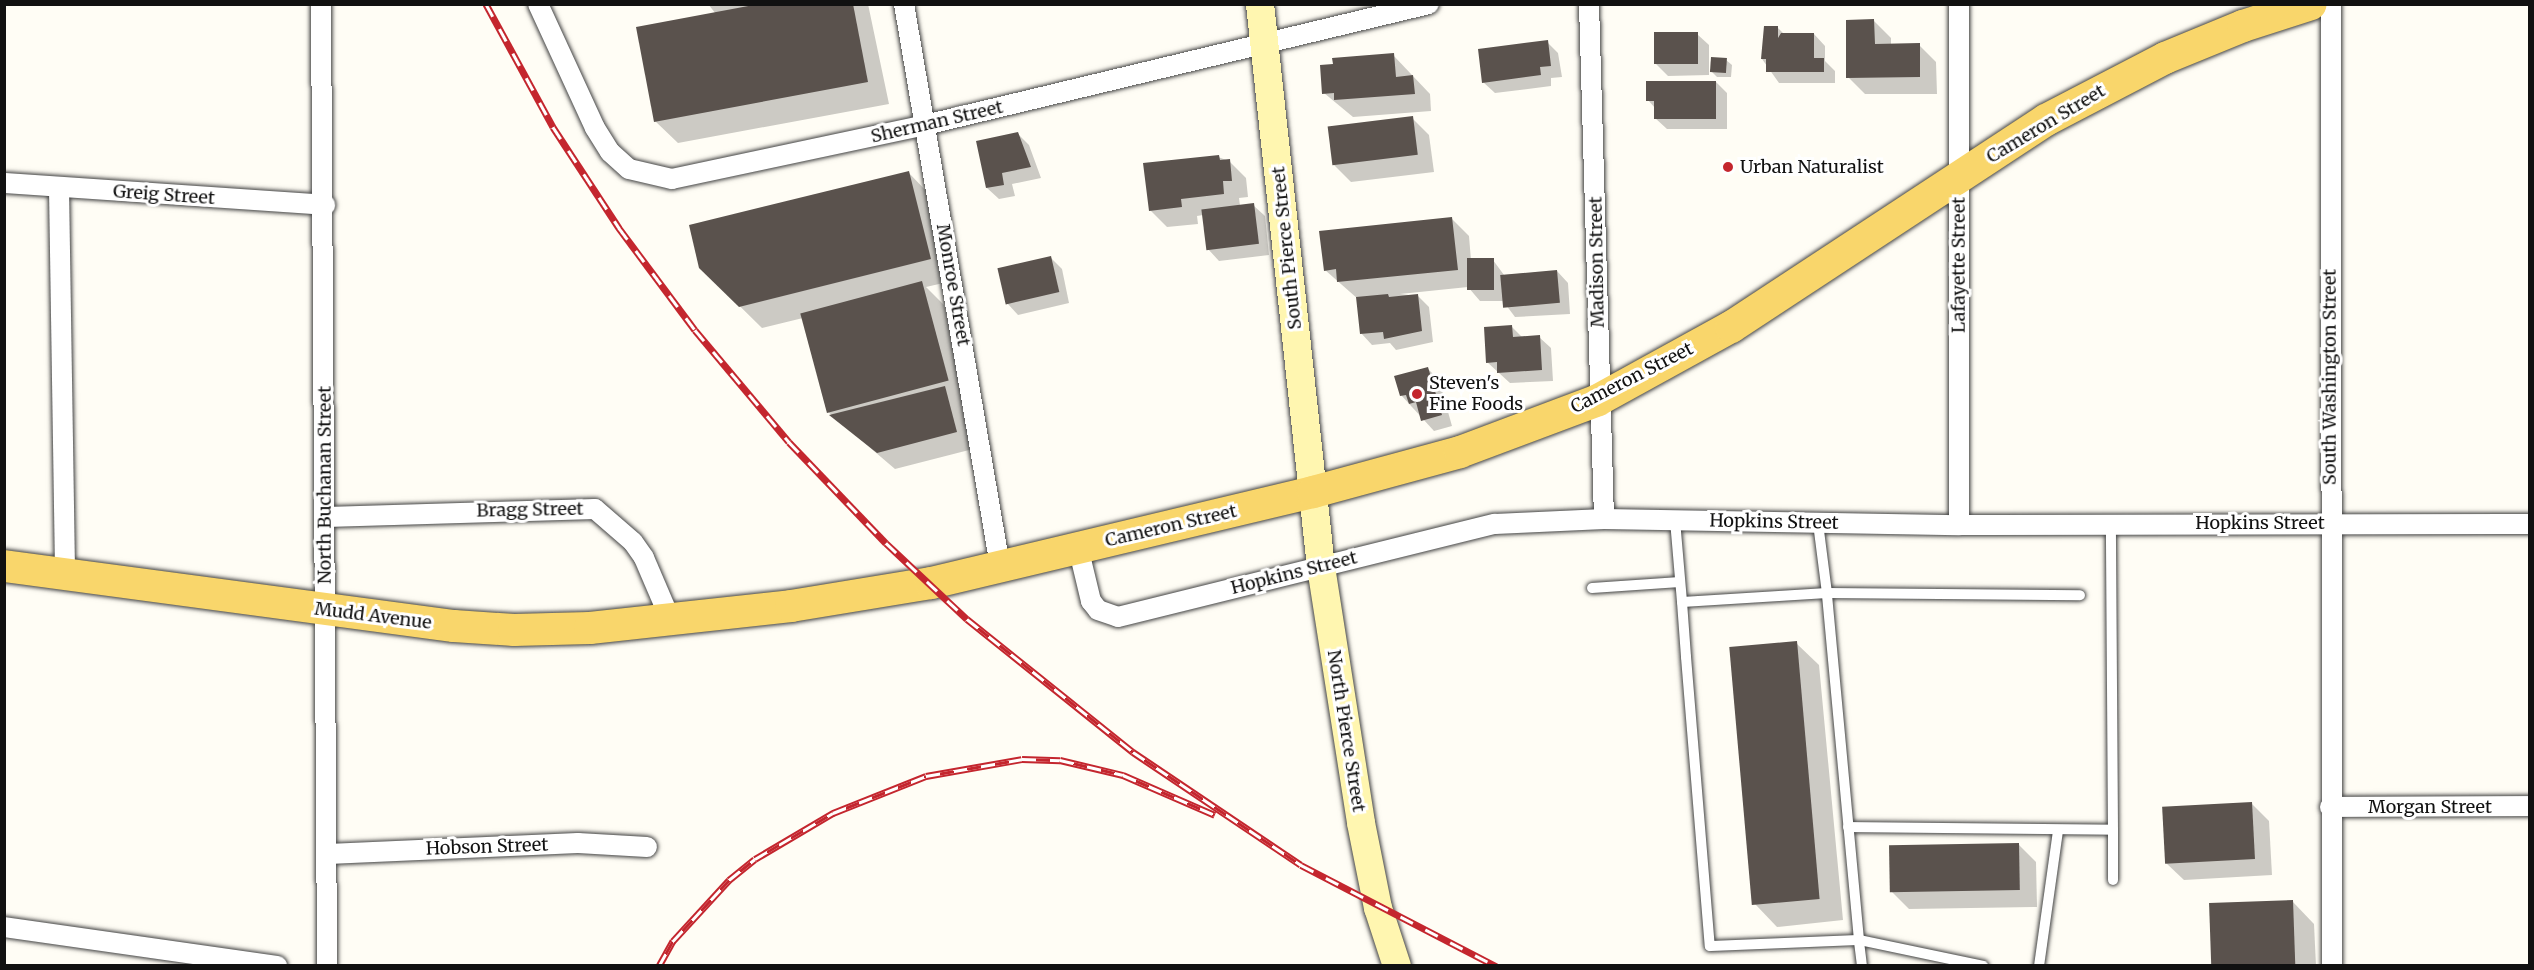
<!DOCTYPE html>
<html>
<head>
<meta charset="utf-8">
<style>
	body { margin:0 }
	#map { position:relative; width:2534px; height:970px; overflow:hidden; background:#fffdf5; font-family:Merriweather,serif }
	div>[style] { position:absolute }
	.shadow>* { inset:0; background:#0003 }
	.building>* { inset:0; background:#5a524d; transform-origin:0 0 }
	.roads { filter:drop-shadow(0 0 2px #444) drop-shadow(0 0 2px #444) }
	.lane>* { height:10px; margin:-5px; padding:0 5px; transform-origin:5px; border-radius:5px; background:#fff }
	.street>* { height:20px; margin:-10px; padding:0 10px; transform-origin:10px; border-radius:10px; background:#fff }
	.secondary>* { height:28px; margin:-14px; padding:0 14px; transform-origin:14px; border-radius:14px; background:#fff6b0 }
	.primary>* { height:32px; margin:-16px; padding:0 16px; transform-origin:16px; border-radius:16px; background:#f9d66b }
	.rail>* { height:7px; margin-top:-3.5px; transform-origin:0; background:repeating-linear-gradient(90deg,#fff 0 14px,#c4262e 0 28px); box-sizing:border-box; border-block:2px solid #c4262e }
	.dots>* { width:16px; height:16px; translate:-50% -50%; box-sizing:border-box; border:3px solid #fff; border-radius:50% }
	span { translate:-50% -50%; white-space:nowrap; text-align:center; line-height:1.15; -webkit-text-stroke:6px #fff; paint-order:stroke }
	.street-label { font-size:18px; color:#111 }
	.poi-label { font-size:18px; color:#111 }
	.left { translate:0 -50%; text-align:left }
	.frame { position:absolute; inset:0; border:6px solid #111; pointer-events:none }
</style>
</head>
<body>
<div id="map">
	<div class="shadow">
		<i style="clip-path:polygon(708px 4px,868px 4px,889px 104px,678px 143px,655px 121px,716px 14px)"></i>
		<i style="clip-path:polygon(1874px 21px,1891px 38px,1891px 46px,1919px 45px,1936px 62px,1937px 94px,1865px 94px,1848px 77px)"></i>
		<i style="clip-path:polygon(1777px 27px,1784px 34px,1814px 34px,1825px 46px,1825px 61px,1835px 71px,1835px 83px,1779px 83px,1762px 59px)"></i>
		<i style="clip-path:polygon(1697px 34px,1709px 45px,1709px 75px,1668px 76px,1656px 64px)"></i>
		<i style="clip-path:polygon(1547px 42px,1558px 53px,1562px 77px,1551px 78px,1551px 86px,1495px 93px,1483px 82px)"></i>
		<i style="clip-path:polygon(1393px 55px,1430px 94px,1431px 111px,1353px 117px,1324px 93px)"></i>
		<i style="clip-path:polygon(1726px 60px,1732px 65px,1731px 77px,1717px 77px,1710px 70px)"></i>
		<i style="clip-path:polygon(1716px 82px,1727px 93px,1727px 129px,1667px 129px,1655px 118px,1655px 108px,1648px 100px)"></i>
		<i style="clip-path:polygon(1412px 118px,1429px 135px,1434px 172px,1351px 182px,1334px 165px)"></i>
		<i style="clip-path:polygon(1018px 134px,1029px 145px,1041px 178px,1012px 184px,1015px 196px,999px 199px,987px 188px)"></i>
		<i style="clip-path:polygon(1218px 157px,1229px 161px,1246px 178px,1248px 197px,1239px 198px,1240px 206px,1253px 205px,1265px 216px,1269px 255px,1219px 261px,1208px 249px,1203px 215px,1197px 216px,1198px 224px,1167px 227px,1150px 210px)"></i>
		<i style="clip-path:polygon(908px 172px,930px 195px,952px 281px,926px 287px,944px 305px,969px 403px,961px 405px,973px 449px,895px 469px,827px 411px,803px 318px,762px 328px,700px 267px)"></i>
		<i style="clip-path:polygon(1452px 219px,1469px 236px,1471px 260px,1493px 260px,1504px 275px,1557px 271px,1568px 283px,1570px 314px,1515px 317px,1503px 301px,1480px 301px,1468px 287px,1400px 294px,1418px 296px,1429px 307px,1433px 342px,1396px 350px,1390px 343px,1372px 345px,1361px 333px,1358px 299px,1325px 270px)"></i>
		<i style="clip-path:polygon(1050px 257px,1062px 269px,1069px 303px,1018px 315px,1007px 303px)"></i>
		<i style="clip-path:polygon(1512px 327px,1523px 338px,1539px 337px,1551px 348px,1553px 381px,1510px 383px,1487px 362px)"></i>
		<i style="clip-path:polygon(1428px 369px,1439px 380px,1452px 426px,1434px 431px,1401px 395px)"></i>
		<i style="clip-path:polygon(1796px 643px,1819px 665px,1843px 920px,1777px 927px,1755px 904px)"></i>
		<i style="clip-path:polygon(2252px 804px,2269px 821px,2272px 875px,2184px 880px,2166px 863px)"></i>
		<i style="clip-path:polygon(2019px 845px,2036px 862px,2037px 907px,1909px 909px,1892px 892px)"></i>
		<i style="clip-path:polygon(2292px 901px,2314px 924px,2316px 966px,2212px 966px)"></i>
	</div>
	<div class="building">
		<i style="clip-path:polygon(759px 4px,853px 4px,868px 82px,654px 122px,636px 27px)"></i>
		<i style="clip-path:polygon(1874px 19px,1875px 44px,1920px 43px,1920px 77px,1846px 78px,1846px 20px)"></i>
		<i style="clip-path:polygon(1764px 26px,1778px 26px,1778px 38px,1781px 33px,1814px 33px,1814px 58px,1824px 58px,1824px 72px,1766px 72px,1766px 59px,1761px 59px)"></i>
		<i style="left:1698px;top:32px;width:32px;height:44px;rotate:90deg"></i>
		<i style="clip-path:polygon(1548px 40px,1551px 66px,1540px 67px,1541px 75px,1482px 83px,1478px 49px)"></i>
		<i style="clip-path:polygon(1394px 53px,1396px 77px,1413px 75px,1415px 94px,1334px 100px,1334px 93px,1322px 94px,1320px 65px,1333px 64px,1332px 58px)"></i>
		<i style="left:1711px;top:57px;width:16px;height:15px;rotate:4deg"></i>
		<i style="clip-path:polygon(1646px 81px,1716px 81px,1716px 119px,1654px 119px,1654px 101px,1646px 101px)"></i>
		<i style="left:1413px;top:116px;width:39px;height:86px;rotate:83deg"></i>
		<i style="clip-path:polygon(1018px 132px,1031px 167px,1002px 173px,1004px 185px,986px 188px,976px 141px)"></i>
		<i style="clip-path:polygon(1219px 155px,1220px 160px,1230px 159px,1232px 181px,1223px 181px,1224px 194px,1181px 199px,1182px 207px,1149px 211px,1143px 163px)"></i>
		<i style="clip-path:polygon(909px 171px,931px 259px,739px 307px,699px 268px,689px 225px)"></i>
		<i style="left:1254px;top:203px;width:41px;height:53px;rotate:83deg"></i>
		<i style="clip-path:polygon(1452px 217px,1458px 270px,1337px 282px,1336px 269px,1324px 271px,1319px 231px)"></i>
		<i style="left:1051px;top:256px;width:37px;height:55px;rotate:77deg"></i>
		<i style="left:1494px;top:258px;width:32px;height:27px;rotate:90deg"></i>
		<i style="left:1557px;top:270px;width:33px;height:57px;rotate:85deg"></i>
		<i style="left:922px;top:281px;width:103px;height:126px;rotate:75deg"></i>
		<i style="clip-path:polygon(1388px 294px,1389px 297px,1418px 294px,1422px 331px,1384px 339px,1383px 332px,1360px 334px,1356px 297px)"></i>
		<i style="clip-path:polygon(1512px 325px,1513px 337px,1540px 335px,1542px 370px,1497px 373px,1497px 362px,1486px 363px,1484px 327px)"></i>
		<i style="clip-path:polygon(1428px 367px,1442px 415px,1421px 421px,1416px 402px,1409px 404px,1406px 395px,1400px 396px,1394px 376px)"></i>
		<i style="clip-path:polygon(945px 386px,957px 432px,877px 453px,829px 415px)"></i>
		<i style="left:1797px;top:641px;width:259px;height:68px;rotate:85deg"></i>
		<i style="left:2252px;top:802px;width:57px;height:90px;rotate:87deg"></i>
		<i style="left:2019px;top:843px;width:47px;height:130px;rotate:89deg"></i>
		<i style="left:2293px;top:900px;width:66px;height:84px;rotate:88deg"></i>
	</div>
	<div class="roads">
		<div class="lane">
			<i style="left:1675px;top:520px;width:82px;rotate:85.1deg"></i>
			<i style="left:1682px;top:602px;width:55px;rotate:85.8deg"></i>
			<i style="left:1686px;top:657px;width:290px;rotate:85.3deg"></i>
			<i style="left:1710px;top:946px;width:149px;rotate:-2.3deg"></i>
			<i style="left:1859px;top:940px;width:348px;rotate:-95.3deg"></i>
			<i style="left:1827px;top:593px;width:145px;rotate:176.4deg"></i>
			<i style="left:1818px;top:523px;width:71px;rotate:82.7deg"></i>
			<i style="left:1827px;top:593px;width:253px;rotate:0.5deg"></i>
			<i style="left:1592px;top:588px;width:88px;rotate:-3.9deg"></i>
			<i style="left:1848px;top:827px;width:265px;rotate:0.6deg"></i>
			<i style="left:2113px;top:830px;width:306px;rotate:-90.4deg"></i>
			<i style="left:2113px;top:830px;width:50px;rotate:90deg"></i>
			<i style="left:1862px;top:966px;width:26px;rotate:-97deg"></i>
			<i style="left:1859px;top:940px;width:127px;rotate:11.8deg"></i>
			<i style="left:2039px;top:966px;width:137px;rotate:-82deg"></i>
		</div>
		<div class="street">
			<i style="left:321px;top:4px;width:962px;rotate:89.64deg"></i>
			<i style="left:538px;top:4px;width:136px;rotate:65.3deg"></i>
			<i style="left:595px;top:128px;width:28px;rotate:58deg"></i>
			<i style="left:610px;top:152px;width:25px;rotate:42deg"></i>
			<i style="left:629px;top:169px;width:44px;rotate:13.1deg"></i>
			<i style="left:672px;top:179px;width:259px;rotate:-12deg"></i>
			<i style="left:925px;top:125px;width:518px;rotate:-13.5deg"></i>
			<i style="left:904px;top:4px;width:570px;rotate:80.31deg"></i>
			<i style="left:1589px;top:4px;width:515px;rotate:88.33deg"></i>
			<i style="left:1959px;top:4px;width:521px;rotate:90deg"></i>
			<i style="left:2331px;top:4px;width:962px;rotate:89.94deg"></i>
			<i style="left:4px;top:183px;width:322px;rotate:3.9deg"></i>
			<i style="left:59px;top:188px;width:386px;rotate:89.1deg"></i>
			<i style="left:326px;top:517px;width:269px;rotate:-1.7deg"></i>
			<i style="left:595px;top:509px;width:50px;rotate:41deg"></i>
			<i style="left:633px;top:542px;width:19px;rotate:55deg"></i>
			<i style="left:644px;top:558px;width:69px;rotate:66.8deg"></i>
			<i style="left:1078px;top:547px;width:56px;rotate:76.5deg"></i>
			<i style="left:1091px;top:601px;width:11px;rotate:52deg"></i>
			<i style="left:1098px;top:610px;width:21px;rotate:19deg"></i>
			<i style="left:1118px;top:617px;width:388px;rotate:-13.9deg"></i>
			<i style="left:1495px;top:524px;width:109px;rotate:-2.6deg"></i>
			<i style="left:1604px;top:519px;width:355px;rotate:1deg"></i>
			<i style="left:1959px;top:525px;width:571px;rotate:-0.1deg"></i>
			<i style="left:2330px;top:807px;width:200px;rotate:-0.3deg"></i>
			<i style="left:328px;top:854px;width:250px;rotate:-2.5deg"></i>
			<i style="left:578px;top:843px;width:69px;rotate:3.3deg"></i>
			<i style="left:4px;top:927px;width:276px;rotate:8.1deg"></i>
		</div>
		<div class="secondary">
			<i style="left:1260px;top:4px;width:566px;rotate:83.82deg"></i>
			<i style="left:1321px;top:567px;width:259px;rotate:81.1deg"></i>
			<i style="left:1361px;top:823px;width:87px;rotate:78.7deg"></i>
			<i style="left:1378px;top:908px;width:61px;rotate:71.9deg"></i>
		</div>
		<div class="primary">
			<i style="left:4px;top:566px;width:454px;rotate:7.6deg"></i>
			<i style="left:454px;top:626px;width:60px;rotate:3.8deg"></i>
			<i style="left:514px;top:630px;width:76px;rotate:-1.5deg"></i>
			<i style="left:590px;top:628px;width:202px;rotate:-6.2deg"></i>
			<i style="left:791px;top:606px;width:142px;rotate:-9.3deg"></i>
			<i style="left:931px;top:583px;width:393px;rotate:-13.4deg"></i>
			<i style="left:1313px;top:492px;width:152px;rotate:-15.2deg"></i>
			<i style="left:1460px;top:452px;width:147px;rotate:-20.6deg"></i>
			<i style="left:1598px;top:400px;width:152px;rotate:-28.8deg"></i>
			<i style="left:1731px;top:327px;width:377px;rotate:-33.3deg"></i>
			<i style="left:2046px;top:120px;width:134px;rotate:-27.5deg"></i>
			<i style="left:2165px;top:58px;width:84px;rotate:-22.3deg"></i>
			<i style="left:2243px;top:26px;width:71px;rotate:-17.9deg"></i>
		</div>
	</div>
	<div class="rail">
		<i style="left:486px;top:4px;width:140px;rotate:61.4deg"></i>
		<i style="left:553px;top:127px;width:121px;rotate:56.8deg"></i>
		<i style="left:619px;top:228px;width:127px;rotate:53.3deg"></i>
		<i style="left:695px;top:330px;width:146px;rotate:50deg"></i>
		<i style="left:789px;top:442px;width:140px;rotate:46.2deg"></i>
		<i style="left:886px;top:543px;width:111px;rotate:43.2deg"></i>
		<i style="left:967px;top:619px;width:213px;rotate:38.7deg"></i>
		<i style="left:1133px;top:752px;width:202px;rotate:33.9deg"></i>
		<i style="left:1301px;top:865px;width:220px;rotate:27.4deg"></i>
		<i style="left:659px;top:966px;width:29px;rotate:-61deg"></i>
		<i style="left:673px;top:941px;width:83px;rotate:-47.4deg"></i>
		<i style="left:729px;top:880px;width:33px;rotate:-39deg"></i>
		<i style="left:755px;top:859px;width:91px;rotate:-30.5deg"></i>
		<i style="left:833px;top:813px;width:100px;rotate:-21.7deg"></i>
		<i style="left:926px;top:776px;width:97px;rotate:-10deg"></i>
		<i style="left:1022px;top:759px;width:38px;rotate:2deg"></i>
		<i style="left:1060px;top:760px;width:65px;rotate:13.4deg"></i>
		<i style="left:1123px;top:775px;width:100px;rotate:23.5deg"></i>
	</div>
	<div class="dots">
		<i style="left:1728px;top:167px;background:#c4262e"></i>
		<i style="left:1417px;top:394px;background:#c4262e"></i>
	</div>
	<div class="street-label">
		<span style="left:937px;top:122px;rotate:-13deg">Sherman Street</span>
		<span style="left:2046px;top:124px;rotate:-31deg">Cameron Street</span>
		<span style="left:164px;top:195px;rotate:4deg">Greig Street</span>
		<span style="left:1287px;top:248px;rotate:-96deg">South Pierce Street</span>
		<span style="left:1597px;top:262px;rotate:-91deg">Madison Street</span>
		<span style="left:1959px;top:265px;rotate:-90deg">Lafayette Street</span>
		<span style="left:953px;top:285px;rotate:80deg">Monroe Street</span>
		<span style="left:2330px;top:377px;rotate:-90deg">South Washington Street</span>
		<span style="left:1632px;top:378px;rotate:-27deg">Cameron Street</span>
		<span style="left:325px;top:485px;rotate:-90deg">North Buchanan Street</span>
		<span style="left:530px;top:510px;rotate:-1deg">Bragg Street</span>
		<span style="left:1774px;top:522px;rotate:1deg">Hopkins Street</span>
		<span style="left:2260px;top:523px">Hopkins Street</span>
		<span style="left:1171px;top:526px;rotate:-13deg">Cameron Street</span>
		<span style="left:1294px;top:573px;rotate:-14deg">Hopkins Street</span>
		<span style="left:373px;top:616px;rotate:7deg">Mudd Avenue</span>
		<span style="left:1346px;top:731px;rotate:81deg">North Pierce Street</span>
		<span style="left:2430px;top:807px">Morgan Street</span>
		<span style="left:487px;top:847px;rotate:-2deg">Hobson Street</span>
	</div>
	<div class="poi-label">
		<span class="left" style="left:1740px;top:167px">Urban Naturalist</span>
		<span class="left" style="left:1429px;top:394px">Steven's<br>Fine Foods</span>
	</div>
	<div class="frame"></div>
</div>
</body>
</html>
